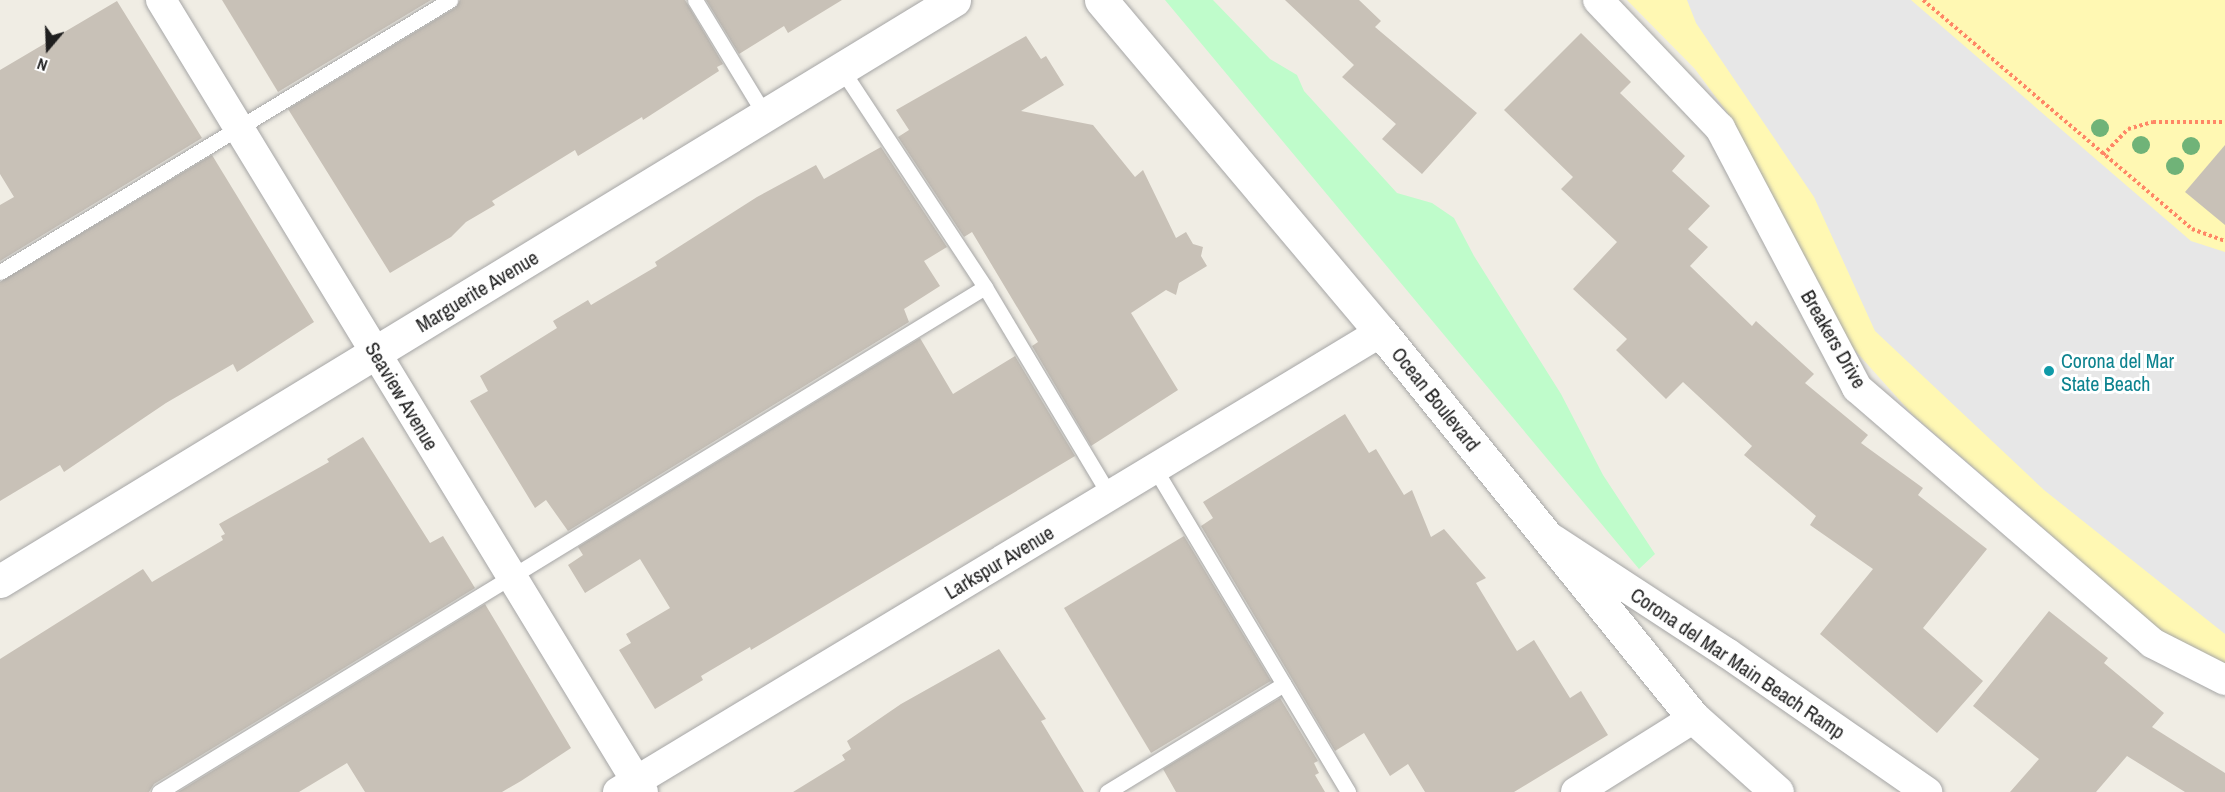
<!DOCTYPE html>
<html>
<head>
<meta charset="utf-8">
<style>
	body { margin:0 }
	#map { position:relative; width:2225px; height:792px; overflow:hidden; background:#f0ede4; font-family:"Archivo Narrow",sans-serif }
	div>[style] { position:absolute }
	.sand>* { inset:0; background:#fff8b3 }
	.park>* { inset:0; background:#bffccb }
	.parking>* { inset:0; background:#e7e7e7 }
	.building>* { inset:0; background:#c8c1b7; transform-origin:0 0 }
	.path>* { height:4px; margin-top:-2px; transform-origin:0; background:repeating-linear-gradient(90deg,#ff8766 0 3px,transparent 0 6px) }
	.roads { filter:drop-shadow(0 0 2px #a6a6a6) drop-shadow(0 0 2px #a6a6a6) }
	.service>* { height:15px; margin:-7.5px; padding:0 7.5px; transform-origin:7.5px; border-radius:7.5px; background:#fff }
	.minor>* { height:30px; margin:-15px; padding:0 15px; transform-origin:15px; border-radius:15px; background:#fff }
	.tertiary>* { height:33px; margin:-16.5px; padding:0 16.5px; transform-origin:16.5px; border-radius:16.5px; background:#fff }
	.trees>* { width:18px; height:18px; margin:-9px; border-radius:50%; background:#70b378 }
	.dots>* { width:16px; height:16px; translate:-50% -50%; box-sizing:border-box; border:3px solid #fff; border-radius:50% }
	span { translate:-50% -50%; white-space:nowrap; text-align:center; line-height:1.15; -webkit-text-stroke:6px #fff; paint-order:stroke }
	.street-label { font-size:20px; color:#1f1f1f }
	.culture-label { font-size:20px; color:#0d838f }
	.left { translate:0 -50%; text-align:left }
	.north { position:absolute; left:18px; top:18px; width:60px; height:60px; -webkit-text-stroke:4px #fff; paint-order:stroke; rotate:199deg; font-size:16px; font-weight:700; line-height:24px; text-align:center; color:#1f1f1f }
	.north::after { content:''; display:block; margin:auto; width:21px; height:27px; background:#1f1f1f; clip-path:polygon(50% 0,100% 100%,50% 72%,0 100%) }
</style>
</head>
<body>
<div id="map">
	<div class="sand">
		<i style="clip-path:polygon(1627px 0,2225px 0,2225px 678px,2166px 635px,1912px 414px,1834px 327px,1729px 115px,1695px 69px)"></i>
	</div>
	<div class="park">
		<i style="clip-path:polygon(1165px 0,1213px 0,1270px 59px,1297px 75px,1304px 91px,1397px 193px,1432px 203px,1454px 218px,1474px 256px,1561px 394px,1603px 475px,1655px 554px,1639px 569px)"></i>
	</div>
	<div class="parking">
		<i style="clip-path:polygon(1687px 0,1911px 0,2191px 241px,2225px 252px,2225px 634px,2044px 490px,1875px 331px,1814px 197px,1696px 23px)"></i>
	</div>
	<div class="building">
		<i style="clip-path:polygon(222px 0,431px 0,278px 92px)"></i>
		<i style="clip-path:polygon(460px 0,685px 0,723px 64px,717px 67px,719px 71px,643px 120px,642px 117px,578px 156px,575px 150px,492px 201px,495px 205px,466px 222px,451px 237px,390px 273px,288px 109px,455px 8px)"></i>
		<i style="clip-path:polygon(706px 0,842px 0,788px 33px,784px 26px,739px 54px)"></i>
		<i style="clip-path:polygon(1285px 0,1359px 0,1381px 21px,1375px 27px,1477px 113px,1422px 174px,1382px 139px,1396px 124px,1342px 77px,1354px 65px)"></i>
		<i style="clip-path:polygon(117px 1px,202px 138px,0 261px,0 205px,14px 197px,0 174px,0 70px)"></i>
		<i style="clip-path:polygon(1581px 33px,1631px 82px,1620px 93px,1685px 156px,1672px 171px,1710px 206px,1688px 229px,1708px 247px,1690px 266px,1752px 326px,1756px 321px,1814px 374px,1805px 383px,1868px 435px,1861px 443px,1923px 488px,1918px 495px,1987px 549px,1923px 628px,1983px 681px,1937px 733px,1820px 634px,1873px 569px,1810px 525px,1816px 516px,1744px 455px,1752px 446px,1683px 382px,1666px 399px,1616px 350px,1627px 339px,1573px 289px,1617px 242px,1561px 189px,1573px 177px,1504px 110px)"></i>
		<i style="clip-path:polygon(1026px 36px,1041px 59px,1046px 56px,1064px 85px,1021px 111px,1093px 125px,1135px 177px,1143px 170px,1176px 238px,1186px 232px,1193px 244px,1203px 247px,1201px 256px,1207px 266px,1179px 283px,1176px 295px,1166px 290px,1131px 313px,1178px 390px,1091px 446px,1032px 346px,1038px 342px,972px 232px,964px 237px,898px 137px,909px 130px,896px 110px)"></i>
		<i style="clip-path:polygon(2225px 145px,2225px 225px,2185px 192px)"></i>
		<i style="clip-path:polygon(881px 147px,947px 247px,924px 261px,940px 286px,904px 309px,909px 322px,568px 531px,546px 500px,535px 508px,470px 401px,488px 391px,480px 376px,557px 328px,553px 321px,588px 300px,591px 305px,657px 266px,655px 262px,757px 197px,816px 165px,824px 179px)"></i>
		<i style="clip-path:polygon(212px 155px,314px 322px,237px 372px,233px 364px,166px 403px,64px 472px,60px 465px,0 501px,0 282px)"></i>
		<i style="clip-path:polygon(920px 338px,953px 394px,1015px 356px,1075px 456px,751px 650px,750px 647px,701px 676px,703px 680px,655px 709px,619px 650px,631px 643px,626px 634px,670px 608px,640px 559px,585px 593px,568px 565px,583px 555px,578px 547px)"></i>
		<i style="clip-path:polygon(1345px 414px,1369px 453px,1376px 449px,1404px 495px,1412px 490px,1431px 537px,1444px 529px,1486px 578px,1476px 583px,1517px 651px,1534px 640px,1570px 698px,1581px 691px,1608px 735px,1514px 792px,1425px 792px,1408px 764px,1390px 776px,1364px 733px,1335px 751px,1201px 526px,1213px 518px,1203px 502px)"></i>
		<i style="clip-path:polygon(363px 437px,430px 543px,443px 536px,475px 588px,154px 784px,149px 792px,0 792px,0 659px,143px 569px,152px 582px,223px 540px,221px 536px,225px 534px,219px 524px,329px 462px,327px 459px)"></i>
		<i style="left:1184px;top:536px;width:169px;height:140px;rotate:59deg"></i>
		<i style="clip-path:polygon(485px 604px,571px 748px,521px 781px,502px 792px,365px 792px,347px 763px,299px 792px,178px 792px)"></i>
		<i style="clip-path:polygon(2049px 611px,2108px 658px,2104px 663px,2164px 713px,2152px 727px,2225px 773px,2225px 792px,2185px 792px,2127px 756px,2096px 792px,2010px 792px,2039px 759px,1973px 706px)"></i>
		<i style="clip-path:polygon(999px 649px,1046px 719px,1041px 721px,1084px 792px,793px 792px,845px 760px,842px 755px,851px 749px,847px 741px,901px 704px)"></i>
		<i style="clip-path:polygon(1280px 698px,1318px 761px,1314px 763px,1319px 773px,1315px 775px,1325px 792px,1176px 792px,1163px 769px)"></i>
	</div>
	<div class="path">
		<i style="left:1923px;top:0;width:353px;rotate:40.4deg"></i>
		<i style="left:2192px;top:229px;width:35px;rotate:20deg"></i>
		<i style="left:2103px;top:155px;width:36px;rotate:-46deg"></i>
		<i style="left:2128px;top:129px;width:26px;rotate:-16deg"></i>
		<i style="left:2153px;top:122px;width:72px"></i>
	</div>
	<div class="roads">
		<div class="service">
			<i style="left:695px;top:0;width:135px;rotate:58.7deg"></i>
			<i style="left:842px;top:70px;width:260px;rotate:56.6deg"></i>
			<i style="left:985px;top:287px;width:244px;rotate:59.1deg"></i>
			<i style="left:0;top:272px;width:526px;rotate:-31.15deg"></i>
			<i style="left:1155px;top:469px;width:376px;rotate:59.1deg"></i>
			<i style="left:159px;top:792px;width:968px;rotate:-31.44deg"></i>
			<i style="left:1107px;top:792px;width:207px;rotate:-31.4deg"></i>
		</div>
		<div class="minor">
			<i style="left:161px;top:0;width:927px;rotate:58.68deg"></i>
			<i style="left:1598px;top:0;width:177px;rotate:46.4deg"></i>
			<i style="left:1720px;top:128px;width:294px;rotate:62.2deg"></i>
			<i style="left:1857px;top:388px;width:390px;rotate:40.8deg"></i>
			<i style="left:2152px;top:643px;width:82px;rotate:26.9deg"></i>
			<i style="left:1554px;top:540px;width:207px;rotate:33.2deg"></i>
			<i style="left:1727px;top:653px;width:244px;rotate:34.8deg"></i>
			<i style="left:618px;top:792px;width:891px;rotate:-31.09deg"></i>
			<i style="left:1576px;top:792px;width:139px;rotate:-32.1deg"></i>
		</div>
		<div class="tertiary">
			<i style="left:1101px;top:0;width:434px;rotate:49.9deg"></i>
			<i style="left:1381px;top:332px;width:497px;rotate:51deg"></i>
			<i style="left:1694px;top:718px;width:111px;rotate:41.7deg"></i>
			<i style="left:0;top:581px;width:1117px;rotate:-31.34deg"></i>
		</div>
	</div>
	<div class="trees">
		<i style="left:2100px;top:128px"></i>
		<i style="left:2141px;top:145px"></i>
		<i style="left:2191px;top:146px"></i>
		<i style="left:2175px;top:166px"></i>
	</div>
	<div class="dots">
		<i style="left:2049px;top:371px;background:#0f9aa8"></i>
	</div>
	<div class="street-label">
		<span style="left:477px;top:291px;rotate:-31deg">Marguerite Avenue</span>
		<span style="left:1834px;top:339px;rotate:60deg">Breakers Drive</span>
		<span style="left:402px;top:396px;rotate:59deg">Seaview Avenue</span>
		<span style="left:1436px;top:399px;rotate:51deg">Ocean Boulevard</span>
		<span style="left:999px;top:562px;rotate:-31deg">Larkspur Avenue</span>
		<span style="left:1738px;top:663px;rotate:34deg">Corona del Mar Main Beach Ramp</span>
	</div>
	<div class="culture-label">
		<span class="left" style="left:2061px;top:372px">Corona del Mar<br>State Beach</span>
	</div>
	<div class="north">N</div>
</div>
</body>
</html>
